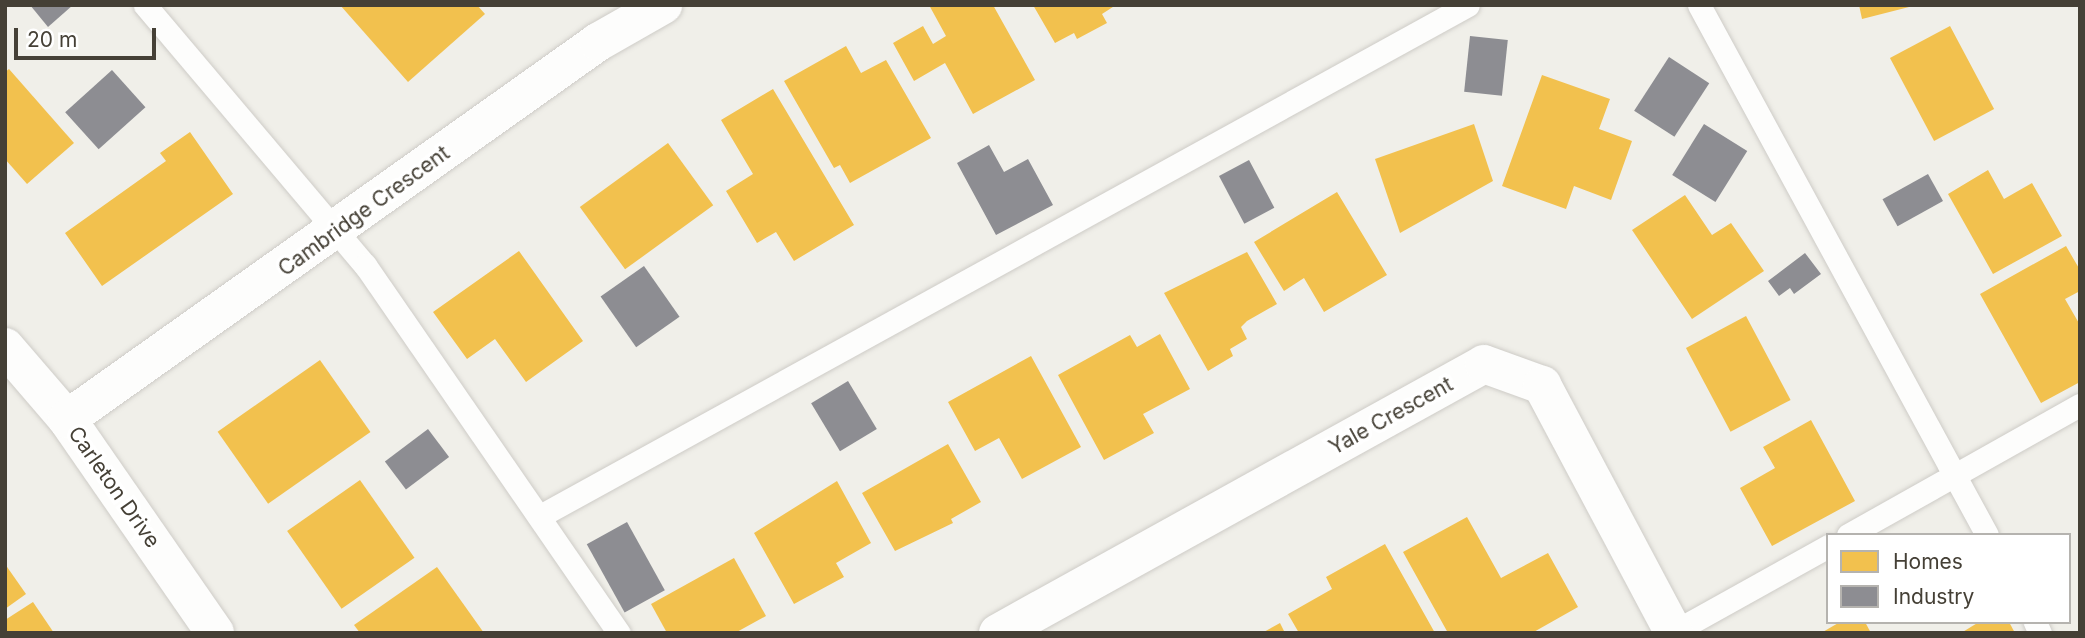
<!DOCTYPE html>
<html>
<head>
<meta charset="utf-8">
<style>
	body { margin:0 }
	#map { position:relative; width:2085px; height:638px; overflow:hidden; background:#f0efe9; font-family:Inter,sans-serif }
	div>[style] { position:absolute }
	.homes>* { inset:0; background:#f2c14e; transform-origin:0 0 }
	.industry>* { inset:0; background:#8d8d92; transform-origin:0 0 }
	.roads { filter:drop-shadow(0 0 2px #ceccc7) drop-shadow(0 0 2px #ceccc7) }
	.lane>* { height:23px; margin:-11.5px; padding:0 11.5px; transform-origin:11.5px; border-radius:11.5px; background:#fdfdfc }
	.street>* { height:38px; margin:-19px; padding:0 19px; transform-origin:19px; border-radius:19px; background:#fdfdfc }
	span { translate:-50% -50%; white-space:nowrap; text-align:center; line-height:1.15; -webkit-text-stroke:7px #fff; paint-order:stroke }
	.street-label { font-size:21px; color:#454036 }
	.frame { position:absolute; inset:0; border:7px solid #454036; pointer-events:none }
	.legend { position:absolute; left:1826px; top:533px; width:245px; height:91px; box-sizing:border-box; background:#fff; border:2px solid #b5b3af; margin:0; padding:9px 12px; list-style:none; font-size:21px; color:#454036 }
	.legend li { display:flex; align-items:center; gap:14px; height:35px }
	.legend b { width:35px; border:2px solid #b5b3af }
	.scale { position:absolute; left:14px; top:28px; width:142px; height:32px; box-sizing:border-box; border:4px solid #454036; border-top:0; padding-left:9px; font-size:21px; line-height:24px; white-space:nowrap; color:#454036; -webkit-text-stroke:5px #fff; paint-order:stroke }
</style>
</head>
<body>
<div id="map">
	<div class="homes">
		<i style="clip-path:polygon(340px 5px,477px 5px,485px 14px,408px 82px)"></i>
		<i style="clip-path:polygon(929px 5px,993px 5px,1035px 80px,973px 114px,945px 63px,914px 81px,893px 43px,923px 26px,933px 44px,946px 36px)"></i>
		<i style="clip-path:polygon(1033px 5px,1116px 5px,1102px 14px,1107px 23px,1077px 39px,1074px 33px,1055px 43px)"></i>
		<i style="clip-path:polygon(1859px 5px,1912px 5px,1913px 6px,1862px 19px)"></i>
		<i style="left:1950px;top:26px;width:94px;height:68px;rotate:62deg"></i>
		<i style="clip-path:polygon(846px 46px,861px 73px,886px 60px,931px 138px,850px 183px,840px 165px,834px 168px,784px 81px)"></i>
		<i style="clip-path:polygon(9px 69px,74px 143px,27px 184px,5px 159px,5px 72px)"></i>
		<i style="clip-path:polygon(1542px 75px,1610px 99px,1599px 129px,1632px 141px,1611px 200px,1574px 186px,1566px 209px,1502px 186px)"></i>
		<i style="clip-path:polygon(773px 89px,854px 225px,794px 261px,776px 232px,757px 243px,726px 191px,753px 174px,721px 120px)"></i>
		<i style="clip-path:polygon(1474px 124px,1493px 181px,1400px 233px,1375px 159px)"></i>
		<i style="clip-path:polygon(190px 132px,233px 194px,102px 286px,65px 233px,166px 161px,160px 153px)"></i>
		<i style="left:668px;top:143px;width:77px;height:109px;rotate:54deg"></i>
		<i style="clip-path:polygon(1988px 170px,2004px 199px,2032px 183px,2062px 236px,1993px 274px,1948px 194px)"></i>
		<i style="clip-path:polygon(1337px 192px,1387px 275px,1324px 312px,1304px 278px,1284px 291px,1254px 242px)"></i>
		<i style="clip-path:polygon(1685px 195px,1712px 235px,1731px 223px,1764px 271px,1692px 319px,1632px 230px)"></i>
		<i style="clip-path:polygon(2066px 246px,2080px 270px,2080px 291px,2065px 299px,2080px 325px,2080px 382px,2041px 403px,1980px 294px)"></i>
		<i style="clip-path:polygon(519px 251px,583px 341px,526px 382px,495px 339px,467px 359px,433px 312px)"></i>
		<i style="clip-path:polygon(1247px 252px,1277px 304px,1247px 321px,1241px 327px,1247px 339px,1230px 349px,1233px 356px,1208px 371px,1164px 293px)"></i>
		<i style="left:1746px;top:316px;width:95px;height:68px;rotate:62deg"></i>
		<i style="clip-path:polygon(1160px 334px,1190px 389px,1143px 414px,1154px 433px,1104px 460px,1058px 375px,1130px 335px,1137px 347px)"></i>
		<i style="clip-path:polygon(1031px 356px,1081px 447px,1022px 479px,999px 438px,975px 451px,948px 402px)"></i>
		<i style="left:320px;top:360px;width:88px;height:125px;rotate:55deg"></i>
		<i style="clip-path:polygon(1811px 420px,1855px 501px,1772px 546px,1740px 488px,1775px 468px,1763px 447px)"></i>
		<i style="clip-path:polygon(948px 444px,981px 502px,951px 519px,953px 523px,895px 551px,862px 493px)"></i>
		<i style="left:360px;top:480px;width:95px;height:89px;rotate:55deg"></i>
		<i style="clip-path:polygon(837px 481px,871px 543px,836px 563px,844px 577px,794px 604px,754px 533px)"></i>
		<i style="clip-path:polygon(1467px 517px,1501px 578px,1548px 553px,1578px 607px,1532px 633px,1448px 633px,1403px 552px)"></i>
		<i style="clip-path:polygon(1385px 544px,1435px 633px,1299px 633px,1288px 614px,1332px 589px,1326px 577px)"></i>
		<i style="clip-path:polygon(734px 558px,766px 616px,735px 633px,667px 633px,651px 604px)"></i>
		<i style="clip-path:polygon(5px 564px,26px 594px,5px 609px)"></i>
		<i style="clip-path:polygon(437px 567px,484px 633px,360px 633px,354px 625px)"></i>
		<i style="clip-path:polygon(33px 602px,54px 633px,5px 633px,5px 620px)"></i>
		<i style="clip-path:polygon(1840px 622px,1865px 622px,1871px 633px,1821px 633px)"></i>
		<i style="clip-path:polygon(1979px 622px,2009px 622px,2015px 633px,1961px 633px)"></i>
		<i style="clip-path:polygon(1280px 623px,1285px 633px,1262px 633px)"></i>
	</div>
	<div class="industry">
		<i style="clip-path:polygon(30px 5px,73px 5px,48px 27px)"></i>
		<i style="left:1470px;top:36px;width:38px;height:56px;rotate:6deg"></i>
		<i style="left:1669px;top:57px;width:48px;height:64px;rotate:33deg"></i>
		<i style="left:112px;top:70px;width:50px;height:63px;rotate:48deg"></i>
		<i style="left:1704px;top:124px;width:51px;height:60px;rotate:32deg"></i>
		<i style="clip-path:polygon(989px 145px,1004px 172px,1028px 159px,1053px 205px,996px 235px,957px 163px)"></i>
		<i style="left:1249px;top:160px;width:54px;height:34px;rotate:62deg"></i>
		<i style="left:1928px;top:174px;width:31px;height:52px;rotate:61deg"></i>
		<i style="clip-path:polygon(1805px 253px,1821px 274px,1794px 294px,1790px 288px,1779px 296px,1768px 281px)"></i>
		<i style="left:644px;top:266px;width:62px;height:53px;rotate:55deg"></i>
		<i style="left:848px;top:381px;width:56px;height:43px;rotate:59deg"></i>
		<i style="left:428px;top:429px;width:35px;height:54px;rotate:53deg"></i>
		<i style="left:627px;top:522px;width:78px;height:46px;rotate:61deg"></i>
	</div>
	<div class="roads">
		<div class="lane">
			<i style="left:145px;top:5px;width:341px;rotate:49.8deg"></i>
			<i style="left:365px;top:265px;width:447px;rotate:55.4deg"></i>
			<i style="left:1699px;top:5px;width:603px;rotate:61.48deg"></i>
			<i style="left:540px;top:516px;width:1059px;rotate:-28.84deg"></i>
			<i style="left:1848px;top:535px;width:266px;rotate:-29.3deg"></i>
			<i style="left:2035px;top:622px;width:12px;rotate:66deg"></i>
			<i style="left:1672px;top:633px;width:179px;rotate:-29.1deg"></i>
		</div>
		<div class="street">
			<i style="left:5px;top:347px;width:95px;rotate:49.3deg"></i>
			<i style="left:67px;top:419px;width:260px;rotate:55.3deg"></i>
			<i style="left:67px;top:419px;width:651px;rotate:-35.37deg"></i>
			<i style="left:598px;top:42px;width:75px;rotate:-29.6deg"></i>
			<i style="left:998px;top:633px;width:555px;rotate:-28.96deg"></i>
			<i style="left:1484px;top:364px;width:62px;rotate:19.9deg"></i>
			<i style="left:1542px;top:385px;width:281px;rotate:62deg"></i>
		</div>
	</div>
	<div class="street-label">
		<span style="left:364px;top:211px;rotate:-36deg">Cambridge Crescent</span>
		<span style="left:1391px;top:416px;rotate:-29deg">Yale Crescent</span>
		<span style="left:114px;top:487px;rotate:55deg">Carleton Drive</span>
	</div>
	<div class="frame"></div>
	<ul class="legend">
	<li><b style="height:19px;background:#f2c14e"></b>Homes</li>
	<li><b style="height:19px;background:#8d8d92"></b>Industry</li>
	</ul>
	<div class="scale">20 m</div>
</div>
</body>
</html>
